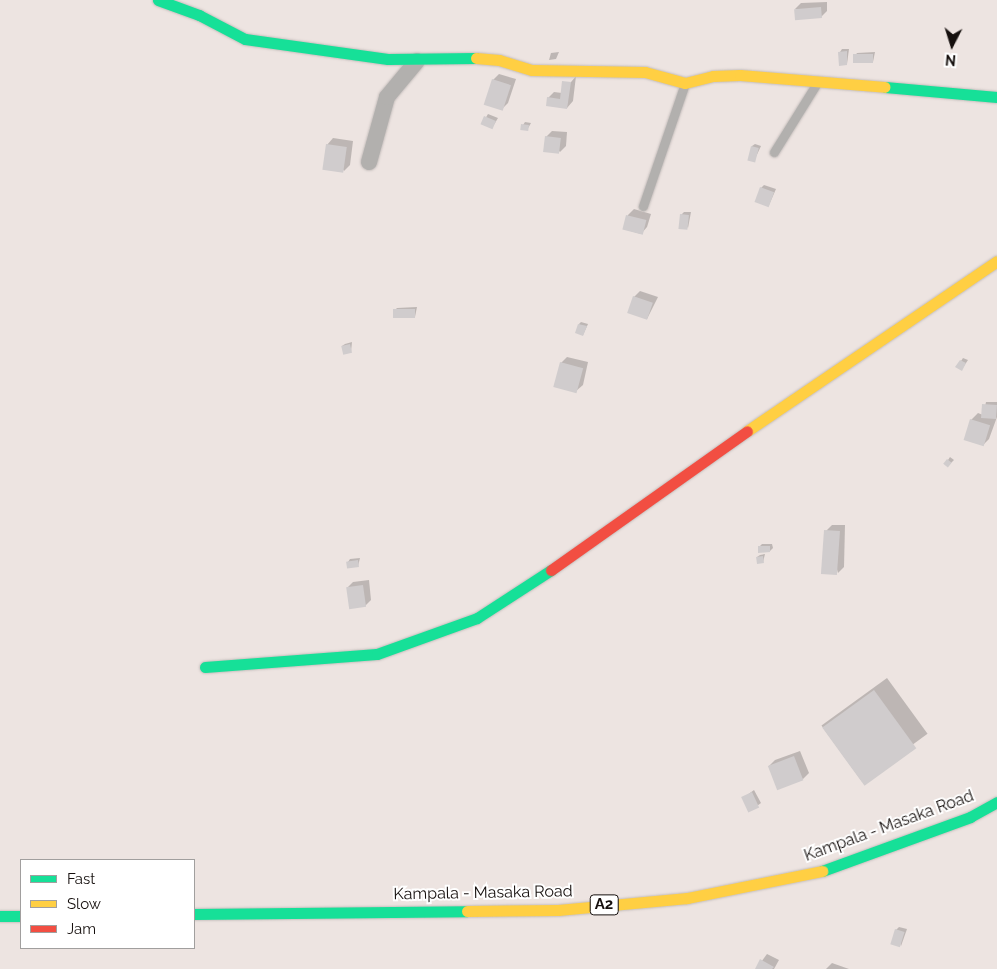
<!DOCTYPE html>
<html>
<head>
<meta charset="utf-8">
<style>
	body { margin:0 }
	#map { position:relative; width:997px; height:969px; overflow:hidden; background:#ede4e1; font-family:Raleway,sans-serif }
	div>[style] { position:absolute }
	.shadow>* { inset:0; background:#0003; transform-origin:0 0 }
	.building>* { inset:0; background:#d0cccd; transform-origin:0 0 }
	.roads { filter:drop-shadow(0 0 1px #c5bebc) drop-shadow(0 0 1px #c5bebc) }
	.lane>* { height:9px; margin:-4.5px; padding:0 4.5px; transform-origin:4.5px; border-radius:4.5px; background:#b2b0ae }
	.street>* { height:16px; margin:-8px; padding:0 8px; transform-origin:8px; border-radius:8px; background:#b2b0ae }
	.fast>* { height:11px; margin:-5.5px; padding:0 5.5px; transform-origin:5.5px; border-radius:5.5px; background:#16e098 }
	.slow>* { height:11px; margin:-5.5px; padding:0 5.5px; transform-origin:5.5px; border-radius:5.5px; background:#ffcf43 }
	.jam>* { height:11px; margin:-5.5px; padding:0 5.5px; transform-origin:5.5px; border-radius:5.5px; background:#f24e42 }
	span { translate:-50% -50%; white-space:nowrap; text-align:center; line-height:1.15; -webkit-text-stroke:4px #fff; paint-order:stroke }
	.shield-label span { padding:1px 4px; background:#fff; border:1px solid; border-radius:4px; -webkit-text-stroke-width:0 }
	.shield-label { font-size:15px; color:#150f0d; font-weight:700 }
	.street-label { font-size:16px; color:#150f0d }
	.legend { position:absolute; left:20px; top:859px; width:175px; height:90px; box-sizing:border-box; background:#fff; border:1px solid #a19f9e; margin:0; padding:6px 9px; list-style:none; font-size:15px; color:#150f0d }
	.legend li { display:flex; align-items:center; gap:10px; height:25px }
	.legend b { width:25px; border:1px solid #a19f9e }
	.north { position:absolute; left:927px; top:20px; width:50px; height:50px; -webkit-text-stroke:4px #fff; paint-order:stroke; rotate:185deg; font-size:14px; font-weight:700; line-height:20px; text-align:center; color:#150f0d }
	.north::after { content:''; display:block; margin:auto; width:18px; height:22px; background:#150f0d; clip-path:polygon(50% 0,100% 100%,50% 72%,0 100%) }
</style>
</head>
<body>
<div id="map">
	<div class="shadow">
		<i style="clip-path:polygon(827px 2px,827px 11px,821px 17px,795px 9px,801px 3px)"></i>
		<i style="clip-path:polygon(842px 49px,849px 49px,847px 64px,840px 52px)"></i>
		<i style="clip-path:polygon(559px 52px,556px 59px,549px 60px,551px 53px)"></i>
		<i style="clip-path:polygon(875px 52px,873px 62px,855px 56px,857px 53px)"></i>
		<i style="clip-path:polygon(499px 74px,516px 79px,508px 103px,502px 109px,493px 80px)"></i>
		<i style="clip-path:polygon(576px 76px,573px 101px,567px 108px,548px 98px,554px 92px,562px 93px)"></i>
		<i style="clip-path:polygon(488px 114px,498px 118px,492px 128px,482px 124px)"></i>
		<i style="clip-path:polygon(525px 122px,531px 123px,527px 130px,523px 125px)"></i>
		<i style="clip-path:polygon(552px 131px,567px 132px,566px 146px,560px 152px,546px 137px)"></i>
		<i style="clip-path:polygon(333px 138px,353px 141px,350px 165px,344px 171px,327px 145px)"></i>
		<i style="clip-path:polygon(755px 144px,761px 146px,754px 161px,752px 146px)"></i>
		<i style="clip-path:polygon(764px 185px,776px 189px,769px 205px,761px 188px)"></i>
		<i style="clip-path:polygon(634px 209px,651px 214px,647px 227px,641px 234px,624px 229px,628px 215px)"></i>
		<i style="clip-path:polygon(684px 212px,691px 212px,688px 228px,681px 215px)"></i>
		<i style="clip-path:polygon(640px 291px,658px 297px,647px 319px,634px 297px)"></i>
		<i style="clip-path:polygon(417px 307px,415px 317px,394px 311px,397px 308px)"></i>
		<i style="clip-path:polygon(581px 322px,588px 324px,583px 335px,579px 324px)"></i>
		<i style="clip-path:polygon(352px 342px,351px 352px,342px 346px,345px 344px)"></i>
		<i style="clip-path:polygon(567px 357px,588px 362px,583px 385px,576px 391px,561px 363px)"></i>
		<i style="clip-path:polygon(963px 358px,968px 360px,962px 369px,961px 361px)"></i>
		<i style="clip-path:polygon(986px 402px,997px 402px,997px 417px,989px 439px,983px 445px,971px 420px,978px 413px,983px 415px)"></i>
		<i style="clip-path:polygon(950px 457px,954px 460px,948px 466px,948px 460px)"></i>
		<i style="clip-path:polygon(832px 525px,845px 525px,844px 567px,838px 573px,826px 531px)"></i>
		<i style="clip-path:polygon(762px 544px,772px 544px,773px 548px,770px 551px,759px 547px)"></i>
		<i style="clip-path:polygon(765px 554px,763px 562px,757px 557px,760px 555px)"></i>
		<i style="clip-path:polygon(360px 558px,358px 566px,348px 562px,350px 559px)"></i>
		<i style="clip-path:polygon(369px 580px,371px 600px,365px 606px,347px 588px,353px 582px)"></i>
		<i style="left:887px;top:678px;width:69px;height:81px;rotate:54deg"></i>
		<i style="clip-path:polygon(800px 751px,809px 773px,803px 779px,769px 766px,775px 760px)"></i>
		<i style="clip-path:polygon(754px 790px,761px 803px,750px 811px,743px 798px)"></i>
		<i style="clip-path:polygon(899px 927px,907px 929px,901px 946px,896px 930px)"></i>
		<i style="clip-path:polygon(767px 954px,779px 960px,774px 969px,756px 969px)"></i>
		<i style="clip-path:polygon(832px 963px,849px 969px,826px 969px)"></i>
	</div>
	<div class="building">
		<i style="left:821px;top:7px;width:11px;height:27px;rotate:85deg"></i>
		<i style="clip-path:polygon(847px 51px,847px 65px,839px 66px,838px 52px)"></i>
		<i style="left:873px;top:54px;width:9px;height:20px;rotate:90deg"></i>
		<i style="left:492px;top:79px;width:20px;height:27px;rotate:18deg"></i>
		<i style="clip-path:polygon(562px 81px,571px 82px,567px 109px,546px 106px,547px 97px,560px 99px)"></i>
		<i style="left:484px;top:116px;width:13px;height:9px;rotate:23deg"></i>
		<i style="left:521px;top:124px;width:8px;height:6px;rotate:7deg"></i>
		<i style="left:545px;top:136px;width:16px;height:16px;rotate:7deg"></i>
		<i style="left:326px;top:144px;width:21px;height:26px;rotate:8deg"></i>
		<i style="left:751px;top:146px;width:8px;height:15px;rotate:14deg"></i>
		<i style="left:760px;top:187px;width:15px;height:16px;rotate:20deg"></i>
		<i style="left:680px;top:214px;width:9px;height:15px;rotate:6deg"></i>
		<i style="left:626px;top:215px;width:21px;height:15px;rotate:14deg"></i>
		<i style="left:633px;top:296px;width:21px;height:18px;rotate:19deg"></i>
		<i style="left:415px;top:309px;width:9px;height:22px;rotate:90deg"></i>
		<i style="clip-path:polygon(578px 324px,587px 326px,583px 336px,575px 333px)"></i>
		<i style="left:350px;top:344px;width:9px;height:9px;rotate:77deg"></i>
		<i style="clip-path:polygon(960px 360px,966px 363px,962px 371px,955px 367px)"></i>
		<i style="left:560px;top:362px;width:24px;height:26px;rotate:15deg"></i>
		<i style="left:982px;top:404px;width:15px;height:14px;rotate:4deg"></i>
		<i style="left:970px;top:419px;width:21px;height:22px;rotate:17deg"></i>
		<i style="left:947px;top:459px;width:6px;height:6px;rotate:39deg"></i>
		<i style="left:824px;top:530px;width:16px;height:44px;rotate:4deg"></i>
		<i style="clip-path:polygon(758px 546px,770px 546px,770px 552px,758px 553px)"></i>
		<i style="left:763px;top:556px;width:7px;height:7px;rotate:82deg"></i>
		<i style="left:358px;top:560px;width:7px;height:12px;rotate:82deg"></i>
		<i style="left:363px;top:585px;width:22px;height:17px;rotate:82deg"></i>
		<i style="left:874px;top:690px;width:72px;height:64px;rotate:54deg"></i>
		<i style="left:794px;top:756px;width:26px;height:28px;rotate:69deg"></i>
		<i style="left:752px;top:792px;width:17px;height:12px;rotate:65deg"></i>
		<i style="left:895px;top:929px;width:10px;height:16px;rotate:17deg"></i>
		<i style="clip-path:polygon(760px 959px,774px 967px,772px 969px,755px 969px)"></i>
	</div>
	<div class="roads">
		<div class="lane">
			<i style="left:774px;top:152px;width:81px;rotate:-58.1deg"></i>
			<i style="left:643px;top:206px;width:130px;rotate:-71.1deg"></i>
		</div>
		<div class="street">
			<i style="left:369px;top:162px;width:67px;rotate:-74.5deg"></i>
			<i style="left:387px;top:97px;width:47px;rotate:-50.2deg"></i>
		</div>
		<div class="fast">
			<i style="left:158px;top:0;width:44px;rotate:20.1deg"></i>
			<i style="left:199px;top:15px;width:52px;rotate:27.6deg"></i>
			<i style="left:245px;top:39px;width:144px;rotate:8deg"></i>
			<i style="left:388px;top:59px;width:88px;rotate:-0.7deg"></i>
			<i style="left:885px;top:87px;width:112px;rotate:5.1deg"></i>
			<i style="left:205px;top:667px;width:172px;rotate:-4.3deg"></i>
			<i style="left:377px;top:654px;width:106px;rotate:-19.8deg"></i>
			<i style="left:477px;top:618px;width:88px;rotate:-33deg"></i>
			<i style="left:822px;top:871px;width:158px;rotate:-20deg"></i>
			<i style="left:970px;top:817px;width:31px;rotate:-29deg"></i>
			<i style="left:194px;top:914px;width:273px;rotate:-0.6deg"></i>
			<i style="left:0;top:916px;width:21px"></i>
		</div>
		<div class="slow">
			<i style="left:476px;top:58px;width:23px;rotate:5deg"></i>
			<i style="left:499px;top:60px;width:34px;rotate:17deg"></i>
			<i style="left:532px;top:70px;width:113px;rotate:1deg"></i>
			<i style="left:645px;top:72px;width:41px;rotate:15.4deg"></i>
			<i style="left:685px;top:83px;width:29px;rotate:-14deg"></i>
			<i style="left:713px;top:76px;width:27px;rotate:-2deg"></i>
			<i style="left:740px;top:75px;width:145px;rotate:4.7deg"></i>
			<i style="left:747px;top:431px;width:302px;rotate:-34.2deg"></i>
			<i style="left:467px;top:911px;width:91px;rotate:-0.6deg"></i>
			<i style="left:558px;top:910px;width:130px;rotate:-5.3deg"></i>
			<i style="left:687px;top:898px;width:138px;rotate:-11.3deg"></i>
		</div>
		<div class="jam">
			<i style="left:551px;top:570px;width:240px;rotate:-35.3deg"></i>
		</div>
	</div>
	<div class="shield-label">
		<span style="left:604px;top:905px">A2</span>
	</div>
	<div class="street-label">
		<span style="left:889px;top:826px;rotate:-20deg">Kampala - Masaka Road</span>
		<span style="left:483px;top:893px;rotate:-1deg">Kampala - Masaka Road</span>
	</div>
	<ul class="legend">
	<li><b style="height:6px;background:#16e098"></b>Fast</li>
	<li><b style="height:6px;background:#ffcf43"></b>Slow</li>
	<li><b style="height:6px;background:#f24e42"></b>Jam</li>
	</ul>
	<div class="north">N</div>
</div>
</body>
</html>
